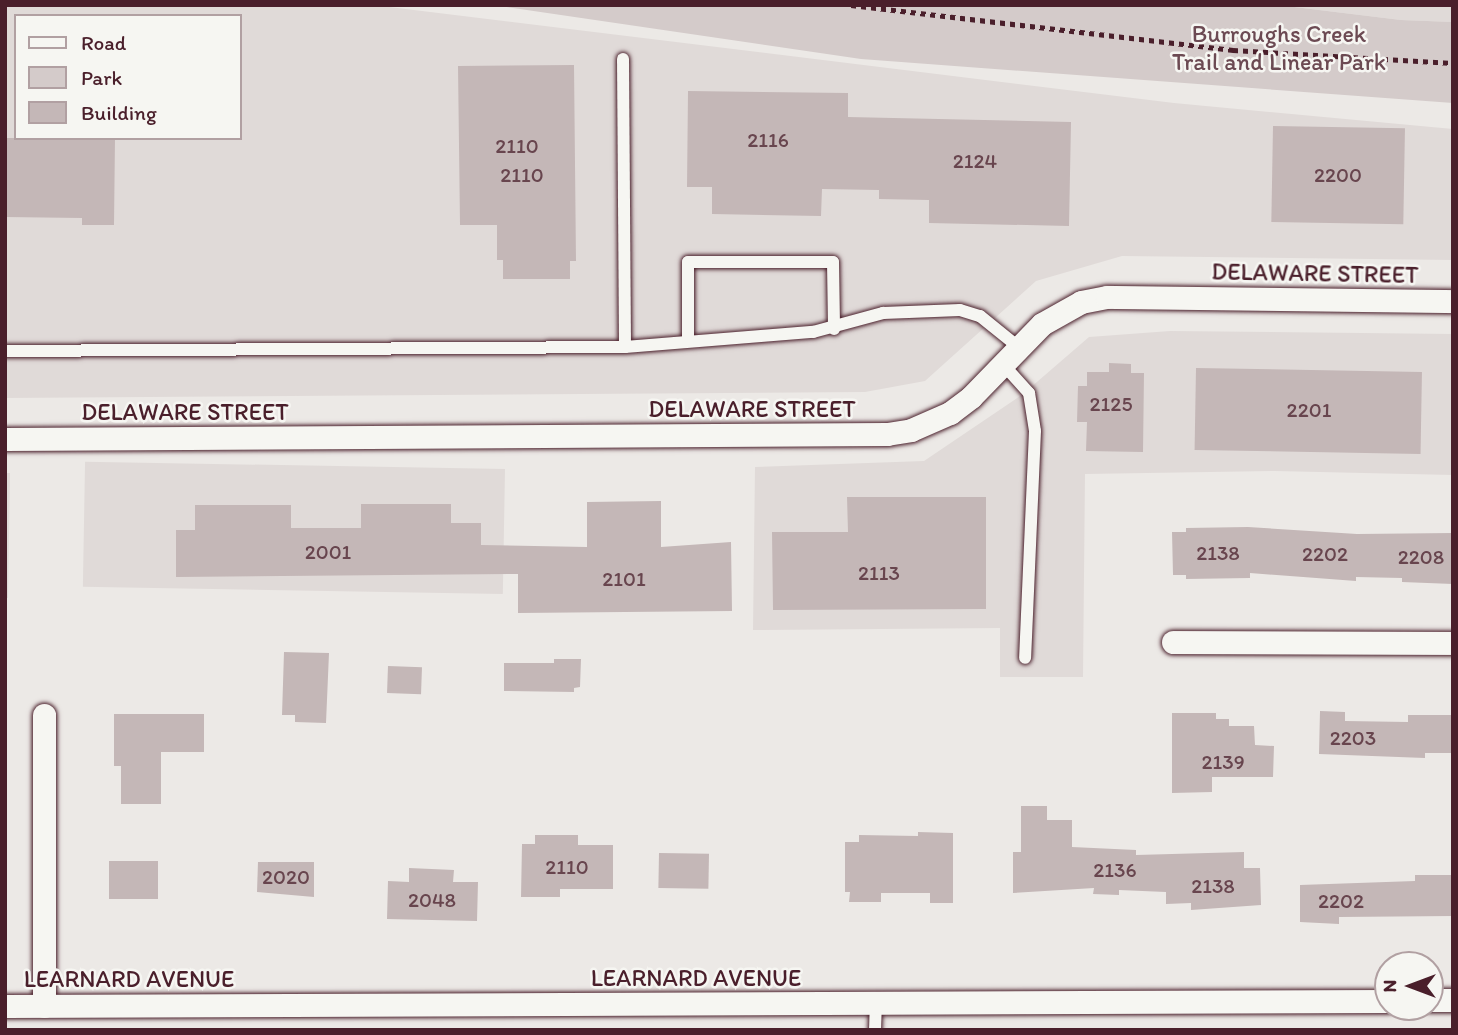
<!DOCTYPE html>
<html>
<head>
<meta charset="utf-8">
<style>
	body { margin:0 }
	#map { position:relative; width:1458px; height:1035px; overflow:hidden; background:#ece9e6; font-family:Itim,sans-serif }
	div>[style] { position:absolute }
	.built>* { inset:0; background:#e0dad8; transform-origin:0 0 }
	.green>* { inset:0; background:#d4cbca }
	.building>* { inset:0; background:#c4b7b7; transform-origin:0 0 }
	.path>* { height:4.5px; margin-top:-2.25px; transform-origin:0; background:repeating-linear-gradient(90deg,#4a1f2b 0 5px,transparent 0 10px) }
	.roads { filter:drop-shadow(0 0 2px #4a1f2b) drop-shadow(0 0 2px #4a1f2b) }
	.lane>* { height:12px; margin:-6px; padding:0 6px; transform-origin:6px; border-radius:6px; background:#f6f6f2 }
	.street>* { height:23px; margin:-11.5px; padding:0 11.5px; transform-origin:11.5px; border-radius:11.5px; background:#f6f6f2 }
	span { translate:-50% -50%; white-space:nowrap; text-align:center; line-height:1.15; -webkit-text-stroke:5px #f6f6f2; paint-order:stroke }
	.number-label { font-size:21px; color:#68454e }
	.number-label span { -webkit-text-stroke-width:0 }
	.park-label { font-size:24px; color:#6c4a53 }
	.street-label { font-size:24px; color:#4a1f2b }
	.frame { position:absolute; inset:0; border:7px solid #4a1f2b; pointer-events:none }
	.legend { position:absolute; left:14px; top:14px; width:228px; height:126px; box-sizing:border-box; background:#f6f6f2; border:2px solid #b1a0a2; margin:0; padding:9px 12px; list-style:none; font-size:21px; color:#4a1f2b }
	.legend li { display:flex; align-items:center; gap:14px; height:35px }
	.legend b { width:35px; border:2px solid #b1a0a2 }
	.north { position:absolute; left:1374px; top:951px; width:70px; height:70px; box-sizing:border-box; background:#f6f6f2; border:2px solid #b1a0a2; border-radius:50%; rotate:270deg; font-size:19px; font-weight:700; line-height:28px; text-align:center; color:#4a1f2b }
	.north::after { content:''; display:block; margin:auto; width:24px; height:32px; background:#4a1f2b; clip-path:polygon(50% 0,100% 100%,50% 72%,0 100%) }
</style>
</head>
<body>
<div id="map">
	<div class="built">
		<i style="clip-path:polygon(evenodd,5px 5px,373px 5px,1174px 103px,1453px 129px,1453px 260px,1122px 256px,1036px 281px,925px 381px,865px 392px,5px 398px,5px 5px,16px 16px,240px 16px,240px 138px,16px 138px,16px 16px)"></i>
		<i style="clip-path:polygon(1278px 5px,1453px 5px,1453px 22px,1401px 20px)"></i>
		<i style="clip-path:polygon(1170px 331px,1453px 334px,1453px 475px,1275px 471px,1085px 474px,1083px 677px,1000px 677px,1000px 628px,753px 630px,755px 467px,924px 461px,1023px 394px,1089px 337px)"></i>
		<i style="left:505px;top:469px;width:125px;height:420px;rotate:91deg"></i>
		<i style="clip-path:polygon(5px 473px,10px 473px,8px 598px,5px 598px)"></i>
	</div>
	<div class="green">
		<i style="clip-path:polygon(493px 5px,1278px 5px,1401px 20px,1453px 22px,1453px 103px,861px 59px)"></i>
	</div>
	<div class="building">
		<i style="clip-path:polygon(574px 65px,576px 261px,570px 261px,570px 279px,503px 279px,503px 260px,497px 260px,497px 225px,460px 225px,458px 66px)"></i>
		<i style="clip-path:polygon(688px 91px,848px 93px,848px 117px,1071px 122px,1069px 226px,929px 223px,929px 200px,879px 199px,879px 190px,822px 189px,821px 216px,712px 214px,712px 187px,687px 187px)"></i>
		<i style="left:1273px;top:126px;width:132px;height:96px;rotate:1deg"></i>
		<i style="clip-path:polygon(5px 138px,115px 138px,114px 225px,82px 225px,82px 218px,5px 217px)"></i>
		<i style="clip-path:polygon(1109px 363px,1131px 364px,1131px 373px,1144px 373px,1143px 452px,1086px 451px,1087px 422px,1077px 422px,1078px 386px,1087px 386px,1087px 372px,1109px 372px)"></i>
		<i style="left:1196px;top:368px;width:226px;height:82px;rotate:1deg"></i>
		<i style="clip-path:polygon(847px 497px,986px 497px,986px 609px,773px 610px,772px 532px,848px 532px)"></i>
		<i style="clip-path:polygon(661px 501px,661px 547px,731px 542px,732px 611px,518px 613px,518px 574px,176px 577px,176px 530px,195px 530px,195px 505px,291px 505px,291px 528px,361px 528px,361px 504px,451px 504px,451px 523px,481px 523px,481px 545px,587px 547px,587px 502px)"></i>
		<i style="clip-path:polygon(1248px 527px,1357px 534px,1453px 533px,1453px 584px,1402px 582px,1402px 578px,1356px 577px,1356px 581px,1250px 573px,1250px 578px,1186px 579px,1186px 575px,1173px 575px,1172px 532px,1186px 532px,1186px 528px)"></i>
		<i style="clip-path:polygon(284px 652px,329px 653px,326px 723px,295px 722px,295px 715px,282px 715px)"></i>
		<i style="clip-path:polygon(554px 659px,581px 659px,580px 687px,574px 688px,574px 692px,504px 691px,504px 663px,554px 663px)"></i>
		<i style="left:388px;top:666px;width:34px;height:27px;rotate:2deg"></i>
		<i style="clip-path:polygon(1320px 711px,1345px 712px,1345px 721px,1408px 722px,1408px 715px,1453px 715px,1453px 753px,1425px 753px,1425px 758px,1319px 754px)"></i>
		<i style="clip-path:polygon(1172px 713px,1216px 713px,1216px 719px,1229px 719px,1229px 726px,1254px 726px,1255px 745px,1274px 746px,1273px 777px,1212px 777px,1212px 792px,1172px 793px)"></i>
		<i style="clip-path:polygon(114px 714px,204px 714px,204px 752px,161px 752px,161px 804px,121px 804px,121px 766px,114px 766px)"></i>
		<i style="clip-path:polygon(1021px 806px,1047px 806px,1047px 820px,1072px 820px,1072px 847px,1136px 850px,1136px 855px,1244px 852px,1244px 868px,1260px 868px,1261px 905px,1191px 910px,1191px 903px,1166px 904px,1166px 892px,1119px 890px,1119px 895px,1093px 894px,1094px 888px,1013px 893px,1013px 852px,1021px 852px)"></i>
		<i style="clip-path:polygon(918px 832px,953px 833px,953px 903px,930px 903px,930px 893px,881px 893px,881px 902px,849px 902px,850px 892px,845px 892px,845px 842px,859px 842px,859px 835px,918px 836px)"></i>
		<i style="clip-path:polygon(535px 835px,578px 835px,578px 845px,613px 845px,613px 889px,560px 889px,560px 897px,521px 897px,522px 844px,535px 844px)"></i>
		<i style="left:659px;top:853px;width:50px;height:35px;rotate:1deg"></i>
		<i style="left:158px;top:861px;width:38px;height:49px;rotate:90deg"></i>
		<i style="clip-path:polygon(258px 862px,314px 862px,314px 897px,257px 892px)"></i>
		<i style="clip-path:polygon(409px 868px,454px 870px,453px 882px,478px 882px,477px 921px,387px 919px,388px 881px,409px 882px)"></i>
		<i style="clip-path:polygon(1415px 875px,1453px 875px,1453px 916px,1339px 917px,1339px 924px,1300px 922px,1300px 885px,1415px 881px)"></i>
	</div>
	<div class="path">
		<i style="left:851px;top:5px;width:385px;rotate:6.7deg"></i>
		<i style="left:1233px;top:50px;width:220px;rotate:3.4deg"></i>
	</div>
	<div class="roads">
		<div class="lane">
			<i style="left:623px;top:59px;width:288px;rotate:89.6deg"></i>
			<i style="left:688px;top:341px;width:79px;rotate:-90deg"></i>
			<i style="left:688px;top:262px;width:145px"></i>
			<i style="left:833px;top:262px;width:67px;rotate:89.1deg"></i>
			<i style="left:5px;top:351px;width:620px;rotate:-0.37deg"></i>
			<i style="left:625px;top:347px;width:189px;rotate:-4.6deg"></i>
			<i style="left:813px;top:332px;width:73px;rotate:-15.2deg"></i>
			<i style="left:883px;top:313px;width:77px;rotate:-2.2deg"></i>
			<i style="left:960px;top:310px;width:21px;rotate:17deg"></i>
			<i style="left:980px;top:316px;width:48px;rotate:39deg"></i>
			<i style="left:1001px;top:362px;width:42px;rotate:47.9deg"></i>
			<i style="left:1029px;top:393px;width:38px;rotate:81deg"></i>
			<i style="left:1035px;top:431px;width:227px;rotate:92.5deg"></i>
			<i style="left:875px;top:1030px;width:28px;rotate:-88deg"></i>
		</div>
		<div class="street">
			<i style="left:5px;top:439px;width:882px;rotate:-0.32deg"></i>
			<i style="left:887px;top:434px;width:24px;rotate:-9deg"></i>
			<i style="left:911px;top:430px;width:43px;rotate:-23.6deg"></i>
			<i style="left:950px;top:413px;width:26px;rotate:-37deg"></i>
			<i style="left:971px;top:397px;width:102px;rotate:-45.8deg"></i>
			<i style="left:1042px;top:324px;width:45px;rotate:-29.4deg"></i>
			<i style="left:1081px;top:302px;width:26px;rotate:-11deg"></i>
			<i style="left:1107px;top:297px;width:346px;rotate:0.7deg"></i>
			<i style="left:1173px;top:642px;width:280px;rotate:0.2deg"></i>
			<i style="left:1430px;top:1000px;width:23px"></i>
			<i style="left:5px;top:1006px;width:1383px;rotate:-0.21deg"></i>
			<i style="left:44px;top:1006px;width:291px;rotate:-90deg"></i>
		</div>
	</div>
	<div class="number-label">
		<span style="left:768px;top:140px">2116</span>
		<span style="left:517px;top:146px">2110</span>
		<span style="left:975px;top:161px">2124</span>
		<span style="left:522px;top:175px">2110</span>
		<span style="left:1338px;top:175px">2200</span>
		<span style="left:1111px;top:404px">2125</span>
		<span style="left:1309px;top:410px">2201</span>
		<span style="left:328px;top:552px">2001</span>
		<span style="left:1218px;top:553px">2138</span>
		<span style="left:1325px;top:554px">2202</span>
		<span style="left:1421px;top:557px">2208</span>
		<span style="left:879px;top:573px">2113</span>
		<span style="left:624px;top:579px">2101</span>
		<span style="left:1353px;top:738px">2203</span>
		<span style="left:1223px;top:762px">2139</span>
		<span style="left:567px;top:867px">2110</span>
		<span style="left:1115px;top:870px">2136</span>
		<span style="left:286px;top:877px">2020</span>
		<span style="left:1213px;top:886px">2138</span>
		<span style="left:432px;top:900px">2048</span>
		<span style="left:1341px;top:901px">2202</span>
	</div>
	<div class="park-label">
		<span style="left:1279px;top:48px">Burroughs Creek<br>Trail and Linear Park</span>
	</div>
	<div class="street-label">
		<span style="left:1315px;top:273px;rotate:1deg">DELAWARE STREET</span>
		<span style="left:752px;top:409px">DELAWARE STREET</span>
		<span style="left:185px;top:412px">DELAWARE STREET</span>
		<span style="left:696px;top:978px">LEARNARD AVENUE</span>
		<span style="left:129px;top:979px">LEARNARD AVENUE</span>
	</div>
	<div class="frame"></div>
	<ul class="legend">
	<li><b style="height:9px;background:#f6f6f2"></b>Road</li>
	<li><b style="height:19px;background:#d4cbca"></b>Park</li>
	<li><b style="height:19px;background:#c4b7b7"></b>Building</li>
	</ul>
	<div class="north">N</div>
</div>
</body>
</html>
